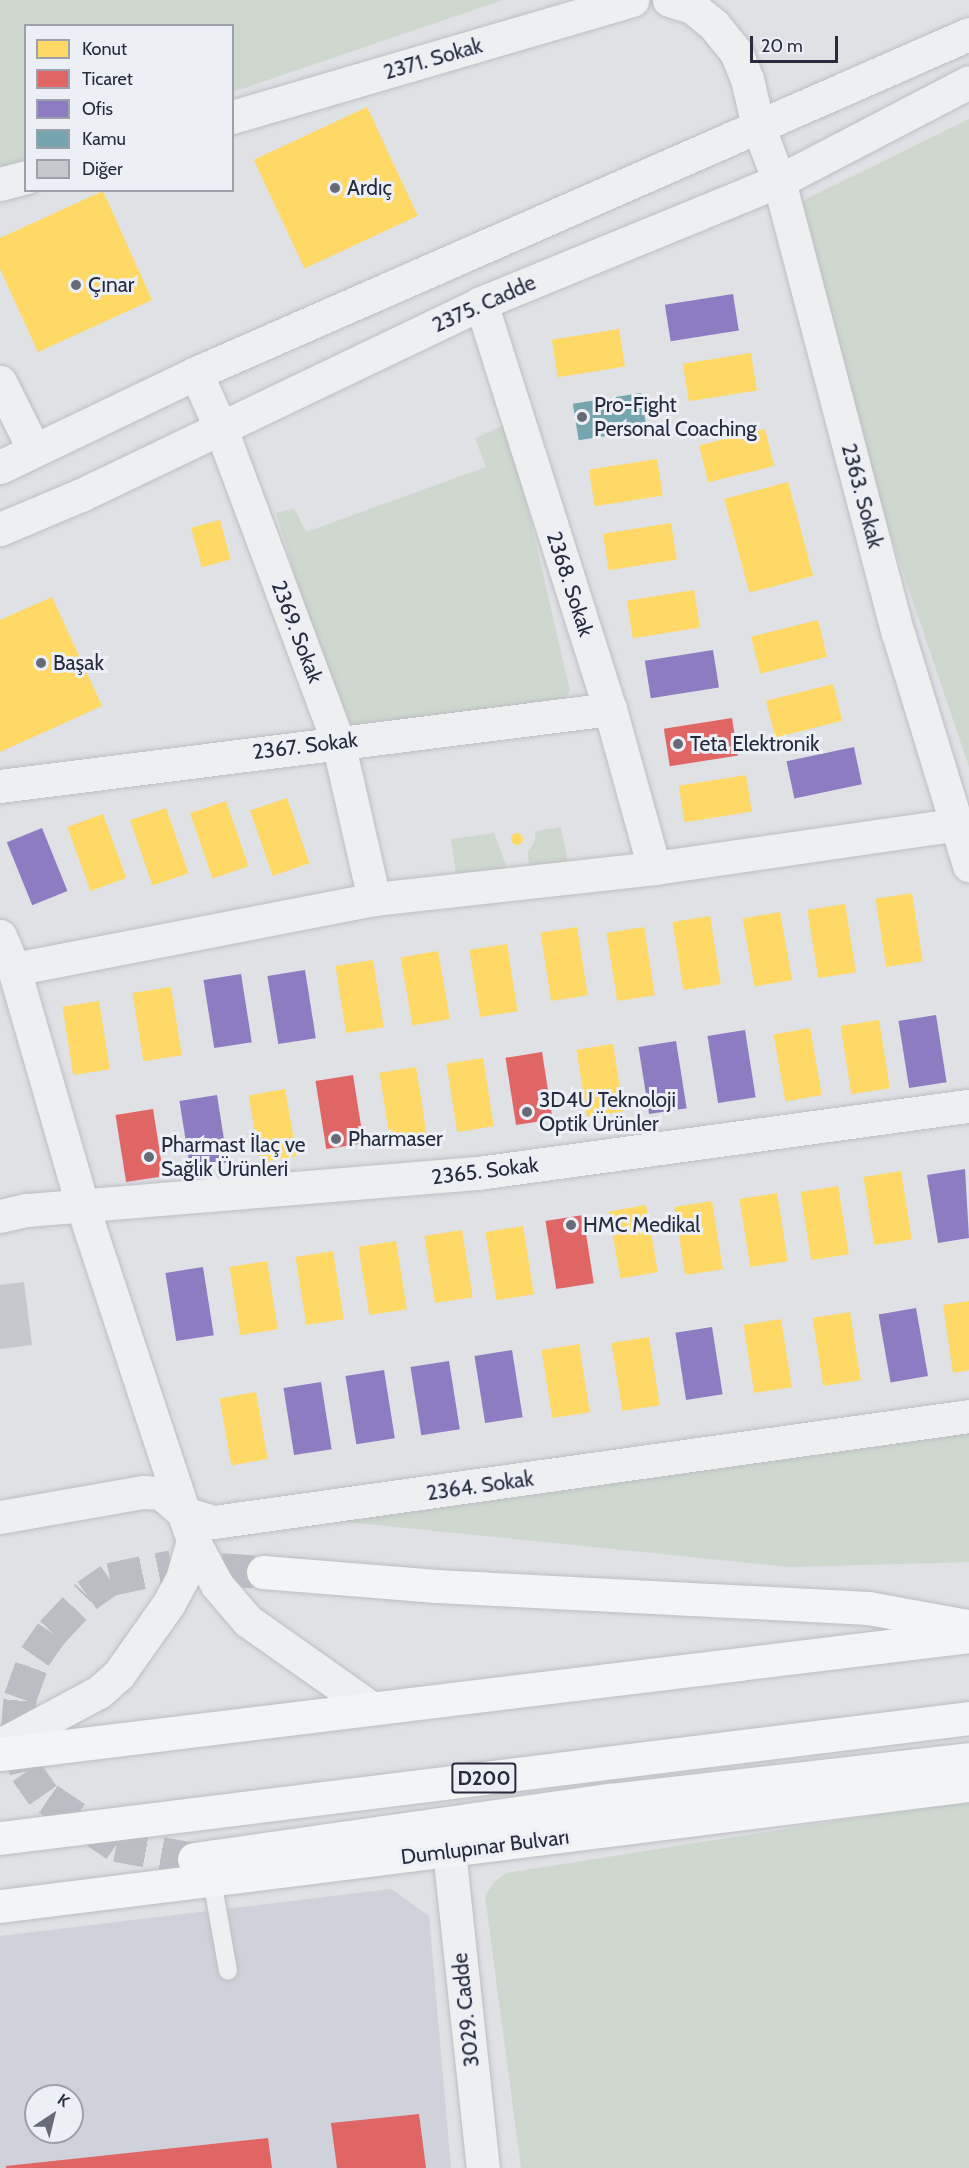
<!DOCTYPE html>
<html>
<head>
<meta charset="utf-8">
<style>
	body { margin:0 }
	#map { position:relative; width:969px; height:2168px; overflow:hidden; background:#dfe1e5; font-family:Cabin,sans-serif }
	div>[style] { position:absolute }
	.built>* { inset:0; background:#cfd2da }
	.green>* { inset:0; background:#ced8cf }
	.homes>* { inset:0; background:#ffd966; transform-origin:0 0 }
	.round { border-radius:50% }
	.shops>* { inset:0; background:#e06666; transform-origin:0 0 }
	.offices>* { inset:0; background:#8e7cc3; transform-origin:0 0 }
	.public>* { inset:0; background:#76a5af; transform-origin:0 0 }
	.building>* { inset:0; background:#c6c8cd }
	.highway-tunnel>* { height:33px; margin-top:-16.5px; transform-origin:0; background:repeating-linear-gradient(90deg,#babdc4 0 33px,transparent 0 49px) }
	.roads { filter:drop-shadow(0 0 2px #bcbec2) drop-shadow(0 0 2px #bcbec2) }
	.lane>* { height:18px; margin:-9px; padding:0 9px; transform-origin:9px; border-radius:9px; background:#eeeff1 }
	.street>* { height:33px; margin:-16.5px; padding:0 16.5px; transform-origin:16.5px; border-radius:16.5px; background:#eeeff1 }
	.highway>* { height:33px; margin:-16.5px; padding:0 16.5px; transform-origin:16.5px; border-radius:16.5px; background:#f3f4f5 }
	.dots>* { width:16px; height:16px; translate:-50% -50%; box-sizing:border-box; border:3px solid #eceff5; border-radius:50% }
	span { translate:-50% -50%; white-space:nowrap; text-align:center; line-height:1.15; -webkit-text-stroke:6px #eceff5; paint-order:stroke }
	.shield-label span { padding:2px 4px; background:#eceff5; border:2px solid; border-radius:4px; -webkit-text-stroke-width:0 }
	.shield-label { font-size:20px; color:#262c3e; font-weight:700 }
	.street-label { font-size:21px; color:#262c3e }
	.poi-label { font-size:21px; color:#262c3e }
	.left { translate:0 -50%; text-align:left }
	.legend { position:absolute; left:24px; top:24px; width:210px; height:168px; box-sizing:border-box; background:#eceff5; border:2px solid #9da1ac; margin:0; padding:8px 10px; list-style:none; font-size:18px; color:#262c3e }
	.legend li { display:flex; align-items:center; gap:12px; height:30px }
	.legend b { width:30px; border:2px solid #9da1ac }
	.north { position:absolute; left:24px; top:2084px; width:60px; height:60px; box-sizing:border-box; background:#eceff5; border:2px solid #9da1ac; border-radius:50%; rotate:35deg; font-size:16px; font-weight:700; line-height:24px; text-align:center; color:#262c3e }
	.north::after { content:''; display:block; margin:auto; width:21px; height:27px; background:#676b78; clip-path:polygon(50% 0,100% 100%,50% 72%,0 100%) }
	.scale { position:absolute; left:750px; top:36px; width:88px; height:27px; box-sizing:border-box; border:3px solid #262c3e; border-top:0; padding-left:8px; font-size:18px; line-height:21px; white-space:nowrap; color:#262c3e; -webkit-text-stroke:4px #eceff5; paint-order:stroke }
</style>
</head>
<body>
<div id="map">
	<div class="built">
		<i style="clip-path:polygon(evenodd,391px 1889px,429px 1916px,451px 2168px,0 2168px,0 1936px,391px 1889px,36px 2096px,72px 2096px,72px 2132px,36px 2132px,36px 2096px)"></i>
	</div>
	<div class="green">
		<i style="clip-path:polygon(0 0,503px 0,233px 92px,232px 26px,26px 26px,25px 161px,0 169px)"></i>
		<i style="clip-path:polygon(969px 119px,969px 767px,838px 380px,798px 203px)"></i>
		<i style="clip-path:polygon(508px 423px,570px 691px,559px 705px,340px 725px,276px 513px,294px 508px,306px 532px,486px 467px,475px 438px)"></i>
		<i style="clip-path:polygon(561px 827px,568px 863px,529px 867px,528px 852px,535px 841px,535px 831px)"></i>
		<i style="clip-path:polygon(494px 833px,507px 868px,456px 874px,451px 839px)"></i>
		<i style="clip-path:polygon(969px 1430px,969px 1562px,789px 1567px,318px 1519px)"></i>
		<i style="clip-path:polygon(969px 1800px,969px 2168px,521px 2168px,485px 1896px,494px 1882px,506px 1873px)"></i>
	</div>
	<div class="homes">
		<i style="left:367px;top:107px;width:120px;height:125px;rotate:65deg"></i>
		<i style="clip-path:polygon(103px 191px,152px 300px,38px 352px,0 269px,0 238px)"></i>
		<i style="left:619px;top:329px;width:38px;height:68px;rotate:81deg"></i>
		<i style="left:751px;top:353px;width:38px;height:69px;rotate:81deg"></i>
		<i style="left:765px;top:429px;width:38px;height:68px;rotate:76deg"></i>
		<i style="left:657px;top:459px;width:37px;height:69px;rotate:81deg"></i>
		<i style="left:788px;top:482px;width:97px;height:66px;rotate:75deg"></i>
		<i style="left:220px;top:520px;width:41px;height:30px;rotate:75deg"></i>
		<i style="left:671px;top:523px;width:37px;height:69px;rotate:81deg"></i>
		<i style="left:694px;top:590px;width:38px;height:68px;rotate:81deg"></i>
		<i style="clip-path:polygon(52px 597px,102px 706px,0 752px,0 620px)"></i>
		<i style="left:818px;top:620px;width:38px;height:69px;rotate:76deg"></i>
		<i style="left:833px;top:684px;width:38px;height:69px;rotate:76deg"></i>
		<i style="left:746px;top:775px;width:37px;height:68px;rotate:81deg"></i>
		<i style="left:287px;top:798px;width:69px;height:39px;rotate:71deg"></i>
		<i style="left:226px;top:801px;width:69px;height:38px;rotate:71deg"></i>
		<i style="left:166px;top:808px;width:69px;height:38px;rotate:71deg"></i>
		<i style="left:103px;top:814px;width:68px;height:38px;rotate:70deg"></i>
		<i class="round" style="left:511px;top:833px;width:12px;height:12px"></i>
		<i style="left:912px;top:893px;width:69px;height:37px;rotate:81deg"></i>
		<i style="left:845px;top:904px;width:69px;height:38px;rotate:81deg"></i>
		<i style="left:780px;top:912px;width:69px;height:38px;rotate:80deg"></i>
		<i style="left:710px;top:916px;width:69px;height:38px;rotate:81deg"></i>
		<i style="left:577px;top:927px;width:69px;height:37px;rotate:81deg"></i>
		<i style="left:644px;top:927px;width:69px;height:38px;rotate:81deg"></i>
		<i style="left:507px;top:944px;width:68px;height:38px;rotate:81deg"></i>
		<i style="left:438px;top:951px;width:69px;height:38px;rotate:80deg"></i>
		<i style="left:373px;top:960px;width:68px;height:38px;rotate:81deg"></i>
		<i style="left:171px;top:987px;width:69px;height:39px;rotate:81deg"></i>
		<i style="left:99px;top:1001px;width:69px;height:37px;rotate:81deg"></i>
		<i style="left:879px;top:1020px;width:69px;height:39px;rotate:81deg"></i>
		<i style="left:810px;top:1028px;width:68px;height:37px;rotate:80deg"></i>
		<i style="left:613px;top:1044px;width:68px;height:37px;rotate:81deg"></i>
		<i style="left:483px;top:1058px;width:69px;height:37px;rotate:81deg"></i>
		<i style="left:416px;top:1067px;width:68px;height:37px;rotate:81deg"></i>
		<i style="left:285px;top:1089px;width:68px;height:37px;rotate:80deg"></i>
		<i style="left:901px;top:1171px;width:69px;height:38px;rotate:81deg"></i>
		<i style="left:838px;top:1186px;width:69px;height:38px;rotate:81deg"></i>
		<i style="left:777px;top:1193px;width:69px;height:38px;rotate:81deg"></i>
		<i style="left:712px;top:1201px;width:69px;height:38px;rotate:81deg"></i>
		<i style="left:646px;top:1205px;width:68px;height:38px;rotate:80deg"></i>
		<i style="left:523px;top:1226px;width:69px;height:38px;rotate:81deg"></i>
		<i style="left:462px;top:1230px;width:68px;height:38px;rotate:81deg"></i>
		<i style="left:396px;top:1241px;width:69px;height:38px;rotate:81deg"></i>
		<i style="left:333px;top:1251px;width:69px;height:38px;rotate:81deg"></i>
		<i style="left:267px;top:1261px;width:69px;height:38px;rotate:81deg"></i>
		<i style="clip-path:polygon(969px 1301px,969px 1370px,953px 1373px,943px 1305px)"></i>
		<i style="left:850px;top:1312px;width:69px;height:38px;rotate:81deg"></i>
		<i style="left:781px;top:1319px;width:69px;height:38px;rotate:81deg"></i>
		<i style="left:649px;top:1337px;width:69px;height:38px;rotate:81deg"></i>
		<i style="left:579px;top:1344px;width:69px;height:38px;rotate:81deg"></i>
		<i style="left:256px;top:1392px;width:68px;height:37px;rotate:80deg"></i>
	</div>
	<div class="shops">
		<i style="left:732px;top:718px;width:38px;height:69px;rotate:81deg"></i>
		<i style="left:542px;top:1052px;width:68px;height:37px;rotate:81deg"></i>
		<i style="left:353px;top:1075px;width:69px;height:38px;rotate:81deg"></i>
		<i style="left:153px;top:1109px;width:68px;height:38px;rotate:81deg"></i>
		<i style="left:583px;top:1215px;width:69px;height:38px;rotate:81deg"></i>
		<i style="clip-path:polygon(419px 2114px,426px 2168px,337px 2168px,331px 2123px)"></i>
		<i style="clip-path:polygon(268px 2138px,272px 2168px,6px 2168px,6px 2166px)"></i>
	</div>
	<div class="offices">
		<i style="left:733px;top:294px;width:37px;height:69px;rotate:81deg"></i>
		<i style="left:713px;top:650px;width:38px;height:69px;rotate:81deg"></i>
		<i style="left:854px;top:747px;width:38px;height:69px;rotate:78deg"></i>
		<i style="left:42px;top:828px;width:68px;height:38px;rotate:68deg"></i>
		<i style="left:305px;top:970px;width:69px;height:38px;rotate:81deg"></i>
		<i style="left:241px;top:974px;width:69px;height:38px;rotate:81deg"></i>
		<i style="left:936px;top:1015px;width:68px;height:38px;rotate:81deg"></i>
		<i style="left:745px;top:1030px;width:68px;height:38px;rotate:81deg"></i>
		<i style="left:676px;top:1041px;width:68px;height:38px;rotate:81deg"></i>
		<i style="left:217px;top:1095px;width:68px;height:38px;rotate:81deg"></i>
		<i style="clip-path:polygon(965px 1169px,969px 1238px,938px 1243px,927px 1175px)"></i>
		<i style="left:203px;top:1267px;width:69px;height:38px;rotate:81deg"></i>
		<i style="left:916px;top:1308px;width:69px;height:38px;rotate:80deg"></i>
		<i style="left:712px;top:1327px;width:68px;height:37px;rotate:81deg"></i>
		<i style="left:512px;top:1350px;width:68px;height:38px;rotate:81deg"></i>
		<i style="left:449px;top:1361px;width:69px;height:39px;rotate:81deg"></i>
		<i style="left:384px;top:1370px;width:69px;height:39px;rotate:81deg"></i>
		<i style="left:321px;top:1382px;width:68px;height:38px;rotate:81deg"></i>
	</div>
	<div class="public">
		<i style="left:641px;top:393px;width:37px;height:69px;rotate:81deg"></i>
	</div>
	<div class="building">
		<i style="clip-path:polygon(24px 1282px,32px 1345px,0 1349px,0 1285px)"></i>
	</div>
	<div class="highway-tunnel">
		<i style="left:194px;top:1859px;width:79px;rotate:-169.8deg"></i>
		<i style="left:116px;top:1845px;width:88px;rotate:-145.6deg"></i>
		<i style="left:43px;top:1795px;width:29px;rotate:-125deg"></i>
		<i style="left:26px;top:1771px;width:39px;rotate:-103deg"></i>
		<i style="left:17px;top:1733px;width:35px;rotate:-85deg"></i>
		<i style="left:20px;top:1698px;width:45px;rotate:-70.3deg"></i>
		<i style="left:35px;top:1656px;width:29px;rotate:-55deg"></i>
		<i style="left:52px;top:1632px;width:51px;rotate:-46.6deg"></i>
		<i style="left:87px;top:1595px;width:28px;rotate:-35deg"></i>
		<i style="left:110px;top:1579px;width:63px;rotate:-11.8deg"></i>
		<i style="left:172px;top:1566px;width:91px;rotate:3.8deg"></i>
	</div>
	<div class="roads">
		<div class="lane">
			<i style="left:212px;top:1880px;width:92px;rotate:80deg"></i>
		</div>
		<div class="street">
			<i style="left:669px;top:0;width:24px;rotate:17deg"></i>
			<i style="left:692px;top:7px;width:28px;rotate:39deg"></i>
			<i style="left:714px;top:25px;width:35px;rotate:51deg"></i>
			<i style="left:736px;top:52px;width:29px;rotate:68deg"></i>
			<i style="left:747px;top:79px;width:48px;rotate:76.8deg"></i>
			<i style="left:758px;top:126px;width:59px;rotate:69.1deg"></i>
			<i style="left:779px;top:181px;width:467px;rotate:75.3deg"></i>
			<i style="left:898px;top:633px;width:243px;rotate:73deg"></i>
			<i style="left:232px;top:117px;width:417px;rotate:-16.3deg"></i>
			<i style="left:0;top:184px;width:27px;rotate:-15deg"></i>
			<i style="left:481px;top:303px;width:426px;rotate:72.4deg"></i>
			<i style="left:610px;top:709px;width:165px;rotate:74.5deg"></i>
			<i style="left:196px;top:373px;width:61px;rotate:65.9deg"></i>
			<i style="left:221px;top:429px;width:334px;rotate:69.5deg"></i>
			<i style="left:338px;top:742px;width:161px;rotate:77.1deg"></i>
			<i style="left:0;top:382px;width:76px;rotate:63.4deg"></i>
			<i style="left:0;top:467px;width:217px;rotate:-25.6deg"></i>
			<i style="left:196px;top:373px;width:844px;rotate:-23.68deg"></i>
			<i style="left:0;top:529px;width:88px;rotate:-22.8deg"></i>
			<i style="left:81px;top:495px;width:444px;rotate:-25.6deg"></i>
			<i style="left:481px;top:303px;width:322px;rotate:-22.3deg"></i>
			<i style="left:779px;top:181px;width:214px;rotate:-27.5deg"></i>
			<i style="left:0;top:786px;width:615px;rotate:-7.19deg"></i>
			<i style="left:0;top:936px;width:36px;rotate:67deg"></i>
			<i style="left:14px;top:969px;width:249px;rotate:73.9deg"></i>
			<i style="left:83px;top:1208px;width:350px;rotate:71.7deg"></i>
			<i style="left:193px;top:1540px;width:51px;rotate:61.9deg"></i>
			<i style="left:217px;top:1585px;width:48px;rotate:49.3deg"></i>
			<i style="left:248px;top:1621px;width:149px;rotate:35.2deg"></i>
			<i style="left:14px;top:969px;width:367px;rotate:-11deg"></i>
			<i style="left:374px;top:899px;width:282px;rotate:-6.3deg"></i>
			<i style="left:654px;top:868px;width:308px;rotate:-8.2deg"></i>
			<i style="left:0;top:1216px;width:28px;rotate:-13deg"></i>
			<i style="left:27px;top:1210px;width:453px;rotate:-4.7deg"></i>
			<i style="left:478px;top:1173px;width:496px;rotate:-7.8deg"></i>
			<i style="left:0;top:1517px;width:145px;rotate:-9.9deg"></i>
			<i style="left:143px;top:1492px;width:18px;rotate:3deg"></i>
			<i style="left:161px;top:1493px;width:30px;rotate:41deg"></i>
			<i style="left:184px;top:1513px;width:31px;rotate:17deg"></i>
			<i style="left:214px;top:1522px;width:762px;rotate:-7.99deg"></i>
			<i style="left:0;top:1745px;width:112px;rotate:-28.2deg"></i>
			<i style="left:99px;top:1692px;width:27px;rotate:-42deg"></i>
			<i style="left:119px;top:1674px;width:87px;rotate:-54.8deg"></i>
			<i style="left:169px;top:1603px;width:27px;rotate:-62deg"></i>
			<i style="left:182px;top:1579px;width:41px;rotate:-74.2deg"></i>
			<i style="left:449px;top:1851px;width:319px;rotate:83.9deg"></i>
		</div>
		<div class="highway">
			<i style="left:263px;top:1572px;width:174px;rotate:4.6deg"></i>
			<i style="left:436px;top:1586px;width:433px;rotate:2.9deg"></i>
			<i style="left:868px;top:1608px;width:101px;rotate:10.3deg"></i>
			<i style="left:0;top:1754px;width:976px;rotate:-6.94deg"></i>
			<i style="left:0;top:1838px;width:976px;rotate:-7.06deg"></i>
			<i style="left:194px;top:1859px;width:421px;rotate:-8.1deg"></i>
			<i style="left:611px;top:1800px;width:360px;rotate:-6.5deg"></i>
			<i style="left:0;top:1906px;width:977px;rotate:-7.12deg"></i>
		</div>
	</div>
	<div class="dots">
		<i style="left:335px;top:188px;background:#676b78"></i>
		<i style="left:76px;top:285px;background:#676b78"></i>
		<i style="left:582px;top:417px;background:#676b78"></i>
		<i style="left:41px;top:663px;background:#676b78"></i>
		<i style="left:678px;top:744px;background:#676b78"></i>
		<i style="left:527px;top:1112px;background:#676b78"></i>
		<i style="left:336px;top:1139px;background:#676b78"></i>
		<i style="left:149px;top:1157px;background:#676b78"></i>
		<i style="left:571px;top:1225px;background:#676b78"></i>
	</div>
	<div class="shield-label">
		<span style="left:484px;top:1778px">D200</span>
	</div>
	<div class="street-label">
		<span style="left:433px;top:59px;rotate:-16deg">2371. Sokak</span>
		<span style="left:484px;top:304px;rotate:-24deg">2375. Cadde</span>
		<span style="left:862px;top:496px;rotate:75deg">2363. Sokak</span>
		<span style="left:570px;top:584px;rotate:72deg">2368. Sokak</span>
		<span style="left:297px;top:632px;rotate:69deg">2369. Sokak</span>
		<span style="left:305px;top:746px;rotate:-7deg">2367. Sokak</span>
		<span style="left:485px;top:1171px;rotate:-7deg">2365. Sokak</span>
		<span style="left:480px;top:1486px;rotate:-8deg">2364. Sokak</span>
		<span style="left:485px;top:1847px;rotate:-7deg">Dumlupınar Bulvarı</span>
		<span style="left:466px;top:2010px;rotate:-96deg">3029. Cadde</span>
	</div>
	<div class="poi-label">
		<span class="left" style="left:347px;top:188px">Ardıç</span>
		<span class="left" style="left:88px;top:285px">Çınar</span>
		<span class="left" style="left:594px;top:417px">Pro-Fight<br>Personal Coaching</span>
		<span class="left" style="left:53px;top:663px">Başak</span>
		<span class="left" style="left:690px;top:744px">Teta Elektronik</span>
		<span class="left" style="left:539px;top:1112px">3D4U Teknoloji<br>Optik Ürünler</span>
		<span class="left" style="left:348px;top:1139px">Pharmaser</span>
		<span class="left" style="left:161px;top:1157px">Pharmast İlaç ve<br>Sağlık Ürünleri</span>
		<span class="left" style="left:583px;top:1225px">HMC Medikal</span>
	</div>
	<ul class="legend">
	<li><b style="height:16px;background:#ffd966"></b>Konut</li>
	<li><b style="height:16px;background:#e06666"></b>Ticaret</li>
	<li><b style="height:16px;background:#8e7cc3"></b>Ofis</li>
	<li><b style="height:16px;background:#76a5af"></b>Kamu</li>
	<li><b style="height:16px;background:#c6c8cd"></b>Diğer</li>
	</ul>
	<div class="north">K</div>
	<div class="scale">20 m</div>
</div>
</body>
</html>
